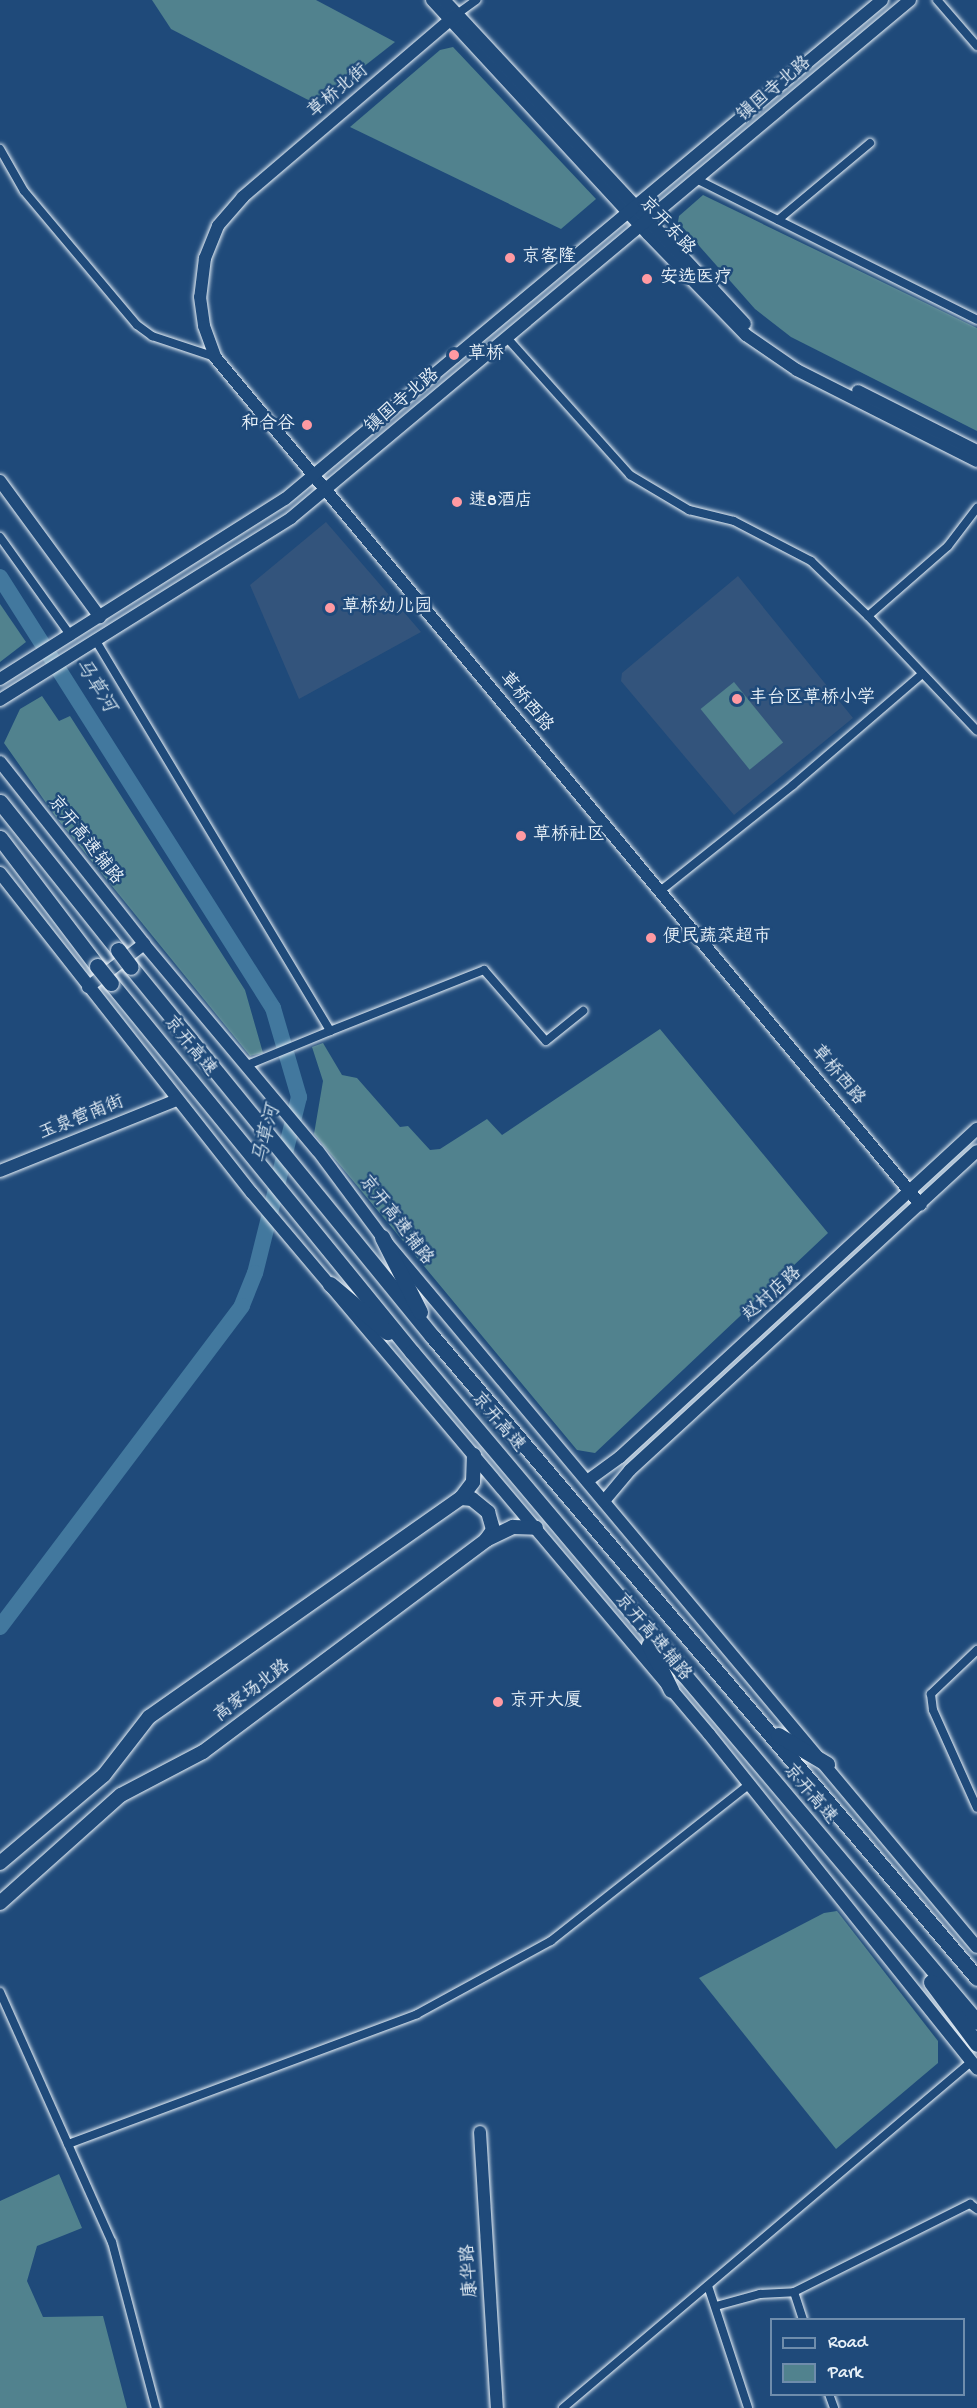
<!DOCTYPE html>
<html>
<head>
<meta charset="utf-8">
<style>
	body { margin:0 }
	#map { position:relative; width:977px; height:2408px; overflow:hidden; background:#1f4a7a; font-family:"Gochi Hand","LXGW WenKai TC",sans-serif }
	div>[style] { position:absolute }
	.built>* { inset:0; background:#33547c }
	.green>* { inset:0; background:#51828e; transform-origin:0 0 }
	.river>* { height:16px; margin:-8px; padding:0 8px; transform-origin:8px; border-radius:8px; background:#42789e }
	.roads { filter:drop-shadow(0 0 2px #e8f1f8) drop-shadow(0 0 2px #e8f1f8) }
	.street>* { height:8px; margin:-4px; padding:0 4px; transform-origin:4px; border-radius:4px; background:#1f4a7a }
	.secondary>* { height:12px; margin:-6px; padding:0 6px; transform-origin:6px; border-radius:6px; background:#1f4a7a }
	.primary>* { height:14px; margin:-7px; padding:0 7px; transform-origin:7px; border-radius:7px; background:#1f4a7a }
	.highway>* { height:15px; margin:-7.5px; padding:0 7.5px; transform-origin:7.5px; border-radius:7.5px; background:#1f4a7a }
	.bridges { filter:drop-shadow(0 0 2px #e8f1f8) drop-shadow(0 0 2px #e8f1f8) }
	.highway-bridge>* { height:15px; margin:-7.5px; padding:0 7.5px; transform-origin:7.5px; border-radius:7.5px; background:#1f4a7a }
	.dots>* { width:16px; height:16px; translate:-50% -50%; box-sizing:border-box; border:3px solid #1f4a7a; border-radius:50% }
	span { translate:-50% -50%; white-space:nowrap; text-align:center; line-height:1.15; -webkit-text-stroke:5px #1f4a7a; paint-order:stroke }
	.street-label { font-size:18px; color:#e8f1f8 }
	.poi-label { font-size:18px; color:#e8f1f8 }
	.left { translate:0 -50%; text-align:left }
	.right { translate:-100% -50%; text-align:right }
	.water-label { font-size:20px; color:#cfdfea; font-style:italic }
	.legend { position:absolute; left:770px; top:2318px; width:195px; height:78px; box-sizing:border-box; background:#1f4a7a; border:2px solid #6f8dac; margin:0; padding:8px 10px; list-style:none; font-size:18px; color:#e8f1f8 }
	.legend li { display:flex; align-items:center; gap:12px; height:30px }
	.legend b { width:30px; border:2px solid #6f8dac }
</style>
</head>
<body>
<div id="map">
	<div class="built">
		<i style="clip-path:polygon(326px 522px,421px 632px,299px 699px,250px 585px)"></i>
		<i style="clip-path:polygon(738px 576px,853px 718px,734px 815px,621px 681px,622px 673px)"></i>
	</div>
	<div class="green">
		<i style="clip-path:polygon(152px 0,316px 0,395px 42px,316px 104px,171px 29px)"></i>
		<i style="clip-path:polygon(453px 47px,596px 199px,561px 229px,350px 127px,440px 50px)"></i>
		<i style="clip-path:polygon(703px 195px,977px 328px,977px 431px,791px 337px,755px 309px,678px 222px,679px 216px)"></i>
		<i style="clip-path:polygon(0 604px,26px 642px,0 662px)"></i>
		<i style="left:734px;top:682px;width:78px;height:43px;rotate:51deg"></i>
		<i style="clip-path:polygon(42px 696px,59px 721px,70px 716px,245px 990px,263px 1053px,250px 1056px,56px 817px,4px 743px,20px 709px)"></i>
		<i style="clip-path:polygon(660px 1029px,828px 1233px,595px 1453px,577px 1450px,314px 1134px,323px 1081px,312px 1047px,323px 1043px,342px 1075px,357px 1078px,400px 1127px,408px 1126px,430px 1150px,440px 1149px,487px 1119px,502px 1135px)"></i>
		<i style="clip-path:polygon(837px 1911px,938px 2041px,938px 2063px,836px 2149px,699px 1978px,824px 1913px)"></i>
		<i style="clip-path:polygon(59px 2174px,82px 2228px,37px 2246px,27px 2281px,43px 2317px,103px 2316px,127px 2408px,0 2408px,0 2201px)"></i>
	</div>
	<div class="river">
		<i style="left:0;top:577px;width:510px;rotate:57.65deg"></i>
		<i style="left:273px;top:1008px;width:93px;rotate:73.7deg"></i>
		<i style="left:299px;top:1097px;width:181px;rotate:104deg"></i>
		<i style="left:255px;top:1273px;width:35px;rotate:112deg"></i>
		<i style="left:242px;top:1306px;width:402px;rotate:127deg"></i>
	</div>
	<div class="roads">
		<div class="street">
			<i style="left:937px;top:0;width:61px;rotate:49deg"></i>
			<i style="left:457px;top:14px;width:24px;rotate:-36deg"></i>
			<i style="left:0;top:149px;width:48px;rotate:60.3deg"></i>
			<i style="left:24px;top:191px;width:175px;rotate:49.9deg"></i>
			<i style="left:137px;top:325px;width:19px;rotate:36deg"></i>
			<i style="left:152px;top:336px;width:66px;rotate:18.4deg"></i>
			<i style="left:696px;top:179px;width:314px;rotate:26.6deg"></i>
			<i style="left:778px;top:220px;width:120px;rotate:-39.9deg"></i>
			<i style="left:508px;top:339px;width:183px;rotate:48.1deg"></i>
			<i style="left:630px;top:475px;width:69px;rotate:30.7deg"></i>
			<i style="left:689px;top:510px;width:46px;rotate:13.7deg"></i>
			<i style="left:734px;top:521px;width:87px;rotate:27.5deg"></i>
			<i style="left:811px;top:561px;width:79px;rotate:44deg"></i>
			<i style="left:868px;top:616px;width:106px;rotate:-41.2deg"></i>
			<i style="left:948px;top:546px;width:48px;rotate:-52.7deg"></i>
			<i style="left:0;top:537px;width:122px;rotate:54.4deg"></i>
			<i style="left:868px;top:616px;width:158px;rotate:46.5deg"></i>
			<i style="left:96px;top:641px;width:455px;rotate:59deg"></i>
			<i style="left:330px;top:1031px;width:92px;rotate:157.6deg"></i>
			<i style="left:659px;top:892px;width:171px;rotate:-38.6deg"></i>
			<i style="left:793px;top:785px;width:169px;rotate:-40.7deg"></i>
			<i style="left:330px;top:1031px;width:166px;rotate:-21.6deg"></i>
			<i style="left:484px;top:970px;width:94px;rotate:48.9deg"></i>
			<i style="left:546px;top:1041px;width:48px;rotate:-39deg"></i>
			<i style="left:977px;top:1650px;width:64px;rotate:136.3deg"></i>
			<i style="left:931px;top:1694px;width:16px;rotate:83deg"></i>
			<i style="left:933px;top:1710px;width:107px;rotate:65.8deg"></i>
			<i style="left:0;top:1992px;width:274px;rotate:65.9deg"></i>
			<i style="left:112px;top:2242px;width:172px;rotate:75.2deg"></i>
			<i style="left:68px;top:2144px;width:372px;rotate:-20.4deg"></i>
			<i style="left:417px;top:2014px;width:153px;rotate:-28.6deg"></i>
			<i style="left:551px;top:1941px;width:253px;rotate:-38.3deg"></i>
			<i style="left:708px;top:2286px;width:128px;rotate:71.8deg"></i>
			<i style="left:794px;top:2292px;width:29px;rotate:72deg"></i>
			<i style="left:716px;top:2306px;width:46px;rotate:-15.3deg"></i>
			<i style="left:760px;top:2294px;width:34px;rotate:-3deg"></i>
			<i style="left:794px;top:2292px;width:197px;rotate:-26.6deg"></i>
			<i style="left:970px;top:2204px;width:9px;rotate:36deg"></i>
			<i style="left:829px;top:2394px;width:15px;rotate:70deg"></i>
			<i style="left:563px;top:2408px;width:535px;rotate:-40.3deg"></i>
		</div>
		<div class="secondary">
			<i style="left:432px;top:0;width:318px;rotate:47.3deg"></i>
			<i style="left:648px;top:234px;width:141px;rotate:45.9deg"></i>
			<i style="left:746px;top:335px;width:62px;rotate:34.5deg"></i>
			<i style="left:797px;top:370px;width:202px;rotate:26.8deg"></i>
			<i style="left:444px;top:0;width:442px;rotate:47.1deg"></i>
			<i style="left:457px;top:14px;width:282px;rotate:139.5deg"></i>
			<i style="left:243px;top:197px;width:38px;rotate:131deg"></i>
			<i style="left:218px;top:226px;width:35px;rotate:112deg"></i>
			<i style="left:205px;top:258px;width:39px;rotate:97deg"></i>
			<i style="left:200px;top:297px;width:29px;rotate:82deg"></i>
			<i style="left:204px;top:326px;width:33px;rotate:70deg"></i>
			<i style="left:215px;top:357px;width:1103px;rotate:50.22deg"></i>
			<i style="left:858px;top:391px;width:133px;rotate:26.8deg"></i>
			<i style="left:0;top:481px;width:169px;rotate:53.7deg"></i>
			<i style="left:0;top:679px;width:337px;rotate:-32.3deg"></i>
			<i style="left:285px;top:499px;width:778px;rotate:-39.89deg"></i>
			<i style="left:0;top:700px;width:343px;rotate:-32deg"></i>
			<i style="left:291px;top:518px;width:807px;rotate:-39.92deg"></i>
			<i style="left:0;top:762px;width:232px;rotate:51.6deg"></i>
			<i style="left:144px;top:944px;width:270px;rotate:50deg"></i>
			<i style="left:318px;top:1151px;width:107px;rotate:53.3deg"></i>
			<i style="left:382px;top:1237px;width:926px;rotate:50.04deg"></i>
			<i style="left:0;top:873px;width:407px;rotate:51.8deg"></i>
			<i style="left:252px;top:1193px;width:708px;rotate:49.81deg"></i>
			<i style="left:709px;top:1734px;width:429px;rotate:51.3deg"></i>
			<i style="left:88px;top:987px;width:71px;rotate:-37.5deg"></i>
			<i style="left:0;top:1171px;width:191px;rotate:-21.9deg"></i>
			<i style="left:587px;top:1481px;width:41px;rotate:-36deg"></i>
			<i style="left:620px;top:1457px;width:485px;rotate:-42.6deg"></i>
			<i style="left:604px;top:1501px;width:40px;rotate:-50deg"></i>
			<i style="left:630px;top:1470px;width:471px;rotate:-42.6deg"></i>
			<i style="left:480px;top:2132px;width:277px;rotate:86.5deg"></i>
		</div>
		<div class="primary">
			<i style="left:461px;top:1498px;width:11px;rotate:5deg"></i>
			<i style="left:472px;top:1499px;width:21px;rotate:39deg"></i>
			<i style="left:488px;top:1512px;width:19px;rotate:74deg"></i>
			<i style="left:493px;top:1530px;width:12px;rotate:125deg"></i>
			<i style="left:0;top:1863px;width:136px;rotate:-40.2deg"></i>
			<i style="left:104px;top:1775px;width:73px;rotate:-52.2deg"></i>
			<i style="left:149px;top:1717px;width:381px;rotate:-35.1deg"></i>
			<i style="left:461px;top:1498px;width:20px;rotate:-53deg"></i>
			<i style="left:473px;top:1482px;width:27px;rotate:-88deg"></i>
			<i style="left:0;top:1903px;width:162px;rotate:-41.8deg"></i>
			<i style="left:121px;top:1795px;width:93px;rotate:-27.7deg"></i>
			<i style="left:203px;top:1752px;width:354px;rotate:-36.8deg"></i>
			<i style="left:486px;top:1540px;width:30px;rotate:-26deg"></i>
			<i style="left:513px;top:1527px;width:23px;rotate:2deg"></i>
		</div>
		<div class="highway">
			<i style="left:0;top:802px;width:189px;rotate:51.4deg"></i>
			<i style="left:0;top:838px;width:161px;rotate:52.8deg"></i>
			<i style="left:131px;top:967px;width:476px;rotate:50.8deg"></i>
			<i style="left:432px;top:1336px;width:842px;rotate:49.67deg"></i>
			<i style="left:111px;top:983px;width:476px;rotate:50.8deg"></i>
			<i style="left:412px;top:1352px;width:876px;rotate:49.86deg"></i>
			<i style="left:382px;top:1237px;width:84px;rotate:63.1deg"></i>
			<i style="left:330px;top:1284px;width:75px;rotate:40.1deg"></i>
			<i style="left:649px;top:1645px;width:50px;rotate:63.9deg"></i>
			<i style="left:778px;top:1735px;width:57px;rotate:30.6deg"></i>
			<i style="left:931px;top:1982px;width:77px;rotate:53.4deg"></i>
		</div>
	</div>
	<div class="bridges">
		<div class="highway-bridge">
			<i style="left:118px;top:950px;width:21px;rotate:53deg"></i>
			<i style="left:97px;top:966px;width:22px;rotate:51deg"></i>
		</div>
	</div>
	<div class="dots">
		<i style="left:510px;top:258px;background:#ff9aa2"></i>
		<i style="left:647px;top:279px;background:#ff9aa2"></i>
		<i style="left:454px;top:355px;background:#ff9aa2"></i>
		<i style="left:307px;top:425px;background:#ff9aa2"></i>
		<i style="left:457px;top:502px;background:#ff9aa2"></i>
		<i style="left:330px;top:608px;background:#ff9aa2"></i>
		<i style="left:737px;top:699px;background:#ff9aa2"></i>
		<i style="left:521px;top:836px;background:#ff9aa2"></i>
		<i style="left:651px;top:938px;background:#ff9aa2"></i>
		<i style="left:498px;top:1702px;background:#ff9aa2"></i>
	</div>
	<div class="street-label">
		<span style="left:775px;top:90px;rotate:-40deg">镇国寺北路</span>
		<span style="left:339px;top:92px;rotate:-40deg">草桥北街</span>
		<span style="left:666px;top:227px;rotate:47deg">京开东路</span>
		<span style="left:403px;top:402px;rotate:-40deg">镇国寺北路</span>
		<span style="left:525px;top:703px;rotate:50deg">草桥西路</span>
		<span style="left:84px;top:841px;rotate:51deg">京开高速辅路</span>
		<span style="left:189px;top:1047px;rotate:51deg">京开高速</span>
		<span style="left:837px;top:1076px;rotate:50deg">草桥西路</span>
		<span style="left:82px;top:1119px;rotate:-22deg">玉泉营南街</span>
		<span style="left:395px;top:1221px;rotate:52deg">京开高速辅路</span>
		<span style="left:773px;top:1295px;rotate:-42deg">赵村店路</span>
		<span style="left:497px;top:1423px;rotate:50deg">京开高速</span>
		<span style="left:652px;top:1638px;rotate:50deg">京开高速辅路</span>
		<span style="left:253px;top:1692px;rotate:-37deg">高家场北路</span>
		<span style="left:809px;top:1795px;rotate:50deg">京开高速</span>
		<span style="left:471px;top:2271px;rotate:-94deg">康华路</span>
	</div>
	<div class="poi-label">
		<span class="left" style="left:522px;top:258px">京客隆</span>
		<span class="left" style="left:660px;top:279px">安选医疗</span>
		<span class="left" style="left:468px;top:355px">草桥</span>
		<span class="right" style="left:295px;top:425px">和合谷</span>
		<span class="left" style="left:469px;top:502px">速8酒店</span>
		<span class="left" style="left:342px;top:608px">草桥幼儿园</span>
		<span class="left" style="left:749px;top:699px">丰台区草桥小学</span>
		<span class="left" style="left:533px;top:836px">草桥社区</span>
		<span class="left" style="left:663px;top:938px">便民蔬菜超市</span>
		<span class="left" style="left:510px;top:1702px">京开大厦</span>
	</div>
	<div class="water-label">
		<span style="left:94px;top:686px;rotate:58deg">马草河</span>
		<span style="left:268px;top:1135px;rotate:-76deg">马草河</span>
	</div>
	<ul class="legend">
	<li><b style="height:8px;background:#1f4a7a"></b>Road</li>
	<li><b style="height:16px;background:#51828e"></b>Park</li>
	</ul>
</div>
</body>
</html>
